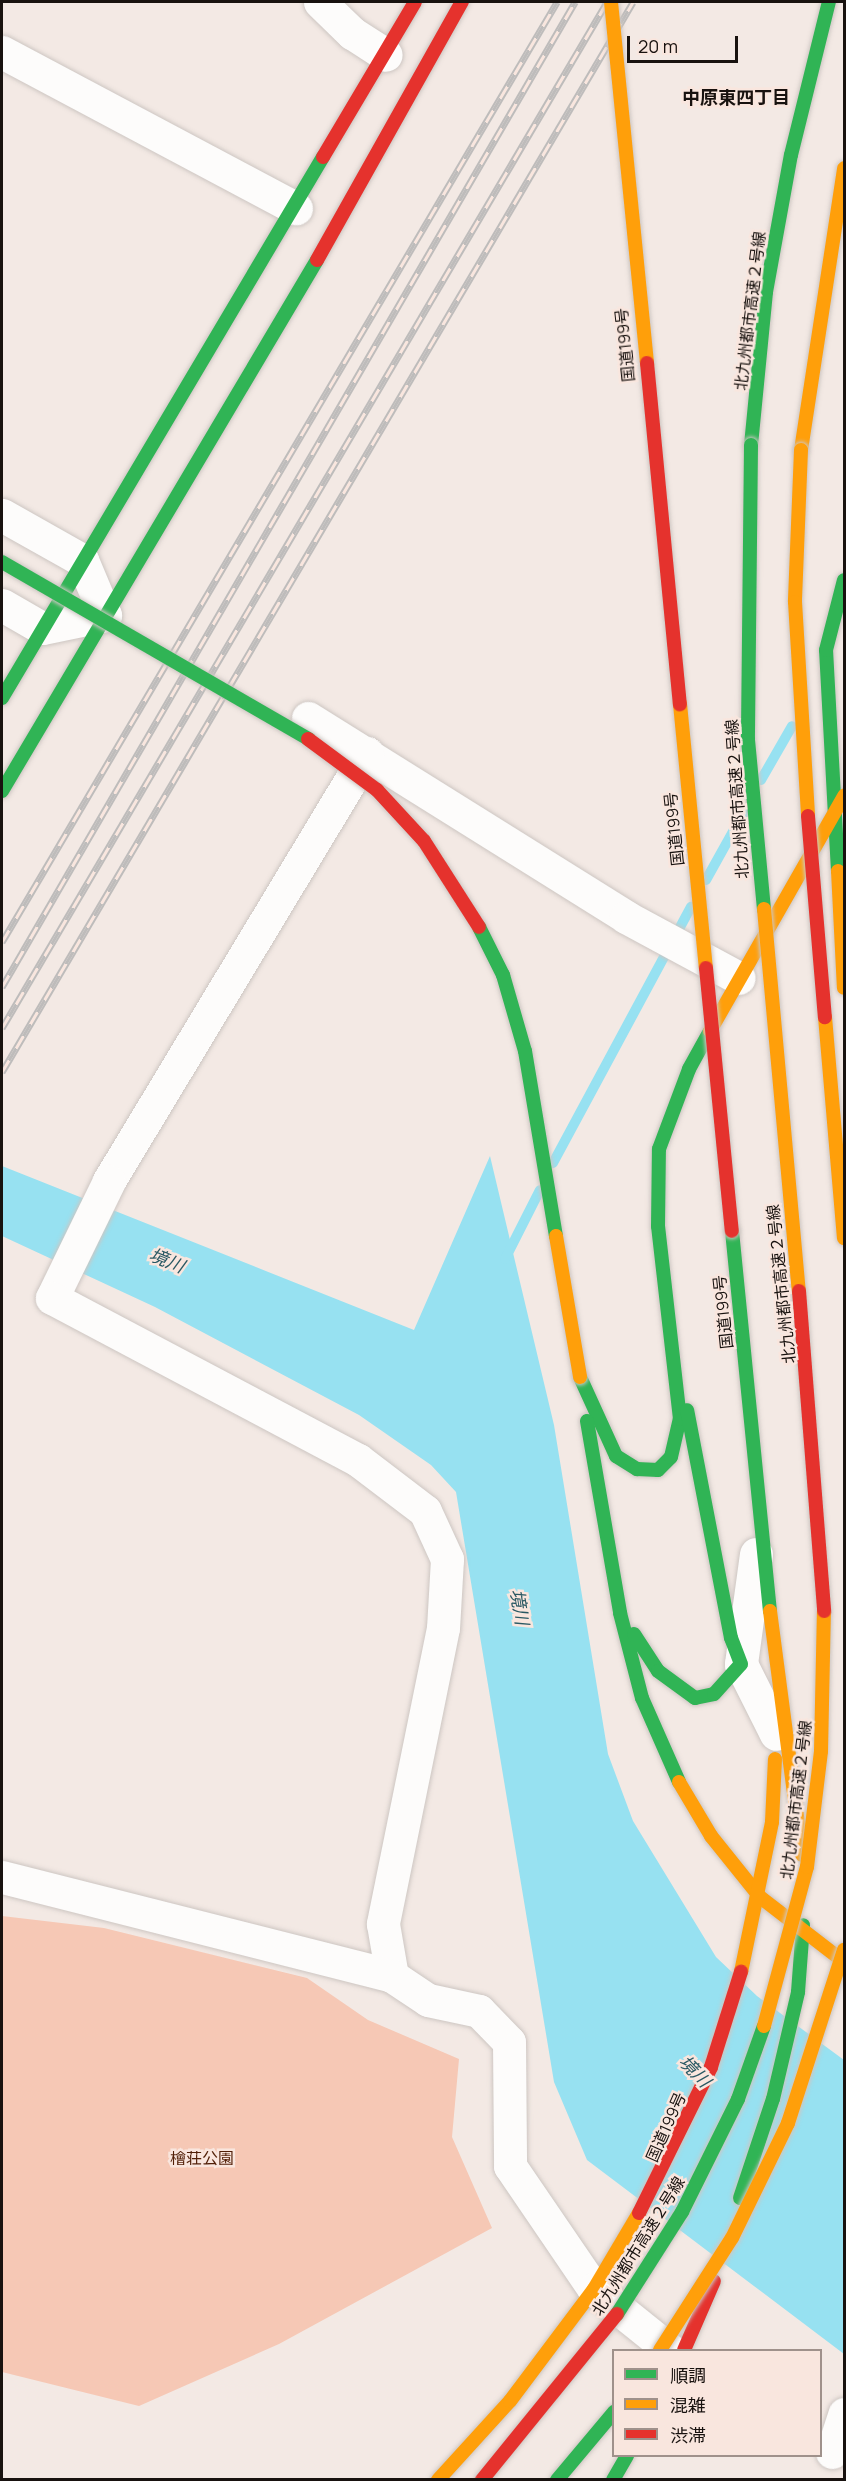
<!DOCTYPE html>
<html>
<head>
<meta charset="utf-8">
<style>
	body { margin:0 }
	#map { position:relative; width:846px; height:2481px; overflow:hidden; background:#f3e9e4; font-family:Manrope,"Noto Sans JP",sans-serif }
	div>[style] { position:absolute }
	.green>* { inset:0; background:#f6c8b5 }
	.water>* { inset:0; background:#97e1f1 }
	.stream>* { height:10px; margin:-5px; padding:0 5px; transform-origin:5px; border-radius:5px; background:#97e1f1 }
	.roads { filter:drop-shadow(0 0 2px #cdc6c2) drop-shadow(0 0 2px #cdc6c2) }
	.street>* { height:33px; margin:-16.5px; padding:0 16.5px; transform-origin:16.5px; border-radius:16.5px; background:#fdfcfb }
	.fast>* { height:14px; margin:-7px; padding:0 7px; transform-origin:7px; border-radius:7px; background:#30b455 }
	.slow>* { height:14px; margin:-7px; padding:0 7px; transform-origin:7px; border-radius:7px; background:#ff9f0a }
	.jam>* { height:14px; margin:-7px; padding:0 7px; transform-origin:7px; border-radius:7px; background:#e5322d }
	.rail>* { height:7px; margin-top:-3.5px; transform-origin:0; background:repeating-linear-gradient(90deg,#f9e6de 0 14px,#bebcbb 0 28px); box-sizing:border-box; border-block:2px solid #bebcbb }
	.bridges { filter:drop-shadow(0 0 2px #cdc6c2) drop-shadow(0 0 2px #cdc6c2) }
	.fast-bridge>* { height:14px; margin:-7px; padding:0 7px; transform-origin:7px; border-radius:7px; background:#30b455 }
	.slow-bridge>* { height:14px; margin:-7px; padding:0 7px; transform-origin:7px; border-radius:7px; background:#ff9f0a }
	.jam-bridge>* { height:14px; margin:-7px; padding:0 7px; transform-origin:7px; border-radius:7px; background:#e5322d }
	span { translate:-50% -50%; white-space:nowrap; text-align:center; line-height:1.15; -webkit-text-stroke:5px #f9e6de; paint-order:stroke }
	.street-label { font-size:16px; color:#18120f }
	.park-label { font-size:16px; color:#511f07 }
	.neighbourhood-label { font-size:18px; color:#18120f; font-weight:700 }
	.water-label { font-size:18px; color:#295863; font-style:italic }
	.frame { position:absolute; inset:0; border:3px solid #18120f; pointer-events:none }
	.legend { position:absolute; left:612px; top:2349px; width:210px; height:108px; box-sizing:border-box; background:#f9e6de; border:2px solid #9f918b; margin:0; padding:8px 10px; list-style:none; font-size:18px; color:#18120f }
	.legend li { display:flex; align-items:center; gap:12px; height:30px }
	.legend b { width:30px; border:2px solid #9f918b }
	.scale { position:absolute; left:627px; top:36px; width:111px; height:27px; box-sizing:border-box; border:3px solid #18120f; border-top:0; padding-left:8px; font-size:18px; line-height:21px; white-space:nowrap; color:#18120f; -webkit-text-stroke:4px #f9e6de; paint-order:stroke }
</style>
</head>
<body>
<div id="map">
	<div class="green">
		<i style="clip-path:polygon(2px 1916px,104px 1928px,307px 1978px,368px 2020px,459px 2059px,452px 2137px,492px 2228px,279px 2344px,139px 2406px,2px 2372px)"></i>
	</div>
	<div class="water">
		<i style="clip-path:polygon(490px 1156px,554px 1425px,608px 1754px,633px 1821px,716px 1957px,757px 1996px,844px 2060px,844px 2354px,587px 2160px,554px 2082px,456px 1492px,431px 1465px,359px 1415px,155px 1307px,2px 1236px,2px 1166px,414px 1330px)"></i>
	</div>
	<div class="stream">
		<i style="left:761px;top:780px;width:62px;rotate:-60.1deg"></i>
		<i style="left:706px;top:880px;width:80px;rotate:-60.9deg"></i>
		<i style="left:553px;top:1163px;width:291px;rotate:-61.7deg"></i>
		<i style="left:505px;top:1259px;width:77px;rotate:-63.1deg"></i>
	</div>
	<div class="roads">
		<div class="street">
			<i style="left:320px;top:2px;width:45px;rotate:44.1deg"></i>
			<i style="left:352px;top:33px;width:40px;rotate:32.9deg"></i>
			<i style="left:2px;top:52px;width:333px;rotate:28deg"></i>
			<i style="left:2px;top:515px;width:92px;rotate:29.4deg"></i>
			<i style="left:82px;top:560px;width:60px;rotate:67.3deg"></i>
			<i style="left:105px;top:615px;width:64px;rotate:168.3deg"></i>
			<i style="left:42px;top:628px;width:46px;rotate:-150.1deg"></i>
			<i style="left:308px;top:718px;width:375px;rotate:32deg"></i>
			<i style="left:626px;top:917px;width:128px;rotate:28.4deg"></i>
			<i style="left:367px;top:753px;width:500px;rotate:121.1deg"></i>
			<i style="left:109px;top:1181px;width:130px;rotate:116deg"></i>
			<i style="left:52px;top:1298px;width:346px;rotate:27.9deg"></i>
			<i style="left:358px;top:1460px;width:84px;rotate:37.3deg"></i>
			<i style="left:425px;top:1511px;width:53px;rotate:65.4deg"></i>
			<i style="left:447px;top:1559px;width:69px;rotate:93.3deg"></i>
			<i style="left:443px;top:1628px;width:302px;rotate:101.5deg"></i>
			<i style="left:383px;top:1924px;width:53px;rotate:80.2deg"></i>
			<i style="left:756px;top:1554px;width:111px;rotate:97.8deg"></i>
			<i style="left:741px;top:1664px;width:78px;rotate:63.4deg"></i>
			<i style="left:2px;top:1877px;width:402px;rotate:14.2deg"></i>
			<i style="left:392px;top:1976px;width:43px;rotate:33.7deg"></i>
			<i style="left:428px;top:2000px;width:52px;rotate:12.2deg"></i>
			<i style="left:479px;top:2011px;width:43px;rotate:45.9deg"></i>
			<i style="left:509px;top:2042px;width:124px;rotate:89.5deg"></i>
			<i style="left:510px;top:2166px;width:149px;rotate:55.7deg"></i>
			<i style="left:594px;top:2289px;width:97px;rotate:38.8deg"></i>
			<i style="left:832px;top:2452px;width:40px;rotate:-72deg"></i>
		</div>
		<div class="fast">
			<i style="left:751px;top:445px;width:154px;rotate:-84.4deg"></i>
			<i style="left:766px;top:292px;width:139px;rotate:-79.7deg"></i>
			<i style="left:791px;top:155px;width:158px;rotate:-76.1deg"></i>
			<i style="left:2px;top:698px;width:629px;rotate:-59.32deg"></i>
			<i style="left:2px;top:791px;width:617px;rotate:-59.32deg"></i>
			<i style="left:838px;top:871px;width:221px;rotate:-93.1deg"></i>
			<i style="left:826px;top:650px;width:72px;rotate:-75.6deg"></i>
			<i style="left:732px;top:1231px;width:382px;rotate:84.3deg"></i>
			<i style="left:580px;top:1377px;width:87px;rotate:65.5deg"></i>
			<i style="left:616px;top:1456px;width:25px;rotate:32deg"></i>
			<i style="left:637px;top:1469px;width:21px;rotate:3deg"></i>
			<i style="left:658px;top:1470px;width:18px;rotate:-45deg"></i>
			<i style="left:671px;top:1457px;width:39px;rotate:-77deg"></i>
			<i style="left:680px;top:1419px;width:194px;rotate:-96.5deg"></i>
			<i style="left:658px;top:1226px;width:77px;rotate:-89.3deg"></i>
			<i style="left:659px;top:1149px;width:85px;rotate:-69.4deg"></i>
			<i style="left:689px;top:1069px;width:43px;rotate:-61.1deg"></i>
			<i style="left:587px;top:1421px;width:195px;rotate:80.2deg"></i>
			<i style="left:620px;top:1613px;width:88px;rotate:75.5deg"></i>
			<i style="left:642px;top:1698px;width:92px;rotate:66.2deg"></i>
			<i style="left:634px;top:1634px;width:44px;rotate:57deg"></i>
			<i style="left:658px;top:1671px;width:46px;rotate:36.1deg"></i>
			<i style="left:695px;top:1698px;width:19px;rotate:-12deg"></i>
			<i style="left:714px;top:1694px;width:40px;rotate:-48deg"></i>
			<i style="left:741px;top:1664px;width:28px;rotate:-111deg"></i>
			<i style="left:731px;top:1638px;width:232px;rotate:-100.9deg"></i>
			<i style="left:740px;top:2198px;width:104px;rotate:-71.6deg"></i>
			<i style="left:773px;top:2099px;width:110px;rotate:-76.8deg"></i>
			<i style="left:798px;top:1992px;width:67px;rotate:-85.7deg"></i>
			<i style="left:557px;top:2480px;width:89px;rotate:-50deg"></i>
			<i style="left:613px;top:2480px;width:28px;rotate:-60deg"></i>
		</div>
		<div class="slow">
			<i style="left:801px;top:450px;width:285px;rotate:-81.3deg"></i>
			<i style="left:838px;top:871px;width:117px;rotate:87.1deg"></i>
			<i style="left:710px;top:1031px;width:271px;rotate:-60.3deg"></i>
			<i style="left:770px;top:1611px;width:246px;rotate:82.5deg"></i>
			<i style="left:679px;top:1782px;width:63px;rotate:59.3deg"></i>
			<i style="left:711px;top:1836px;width:78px;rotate:51.2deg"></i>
			<i style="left:760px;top:1897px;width:106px;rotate:37.7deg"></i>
			<i style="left:741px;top:1972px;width:153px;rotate:-78.3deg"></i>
			<i style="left:772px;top:1822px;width:63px;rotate:-87.3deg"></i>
			<i style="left:438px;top:2480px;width:107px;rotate:-47.7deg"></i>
			<i style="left:510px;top:2401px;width:140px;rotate:-53.1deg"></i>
			<i style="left:594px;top:2289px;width:88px;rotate:-59.4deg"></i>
		</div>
		<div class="jam">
			<i style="left:323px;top:157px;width:180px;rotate:-59.3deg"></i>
			<i style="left:317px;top:260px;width:296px;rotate:-60.7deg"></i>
			<i style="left:639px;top:2213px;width:163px;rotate:-63.7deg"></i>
			<i style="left:711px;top:2067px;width:100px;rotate:-72.5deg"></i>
			<i style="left:684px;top:2350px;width:75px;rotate:-66.5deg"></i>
		</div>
	</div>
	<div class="rail">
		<i style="left:2px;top:942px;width:1092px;rotate:-59.44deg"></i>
		<i style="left:2px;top:987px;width:1140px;rotate:-59.81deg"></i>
		<i style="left:2px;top:1028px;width:1191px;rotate:-59.47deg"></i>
		<i style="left:2px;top:1072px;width:1242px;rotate:-59.47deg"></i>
	</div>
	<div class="bridges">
		<div class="fast-bridge">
			<i style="left:751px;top:445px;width:295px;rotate:90.6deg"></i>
			<i style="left:748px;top:740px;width:170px;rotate:84.6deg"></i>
			<i style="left:2px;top:562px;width:354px;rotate:30deg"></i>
			<i style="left:479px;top:927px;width:54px;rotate:63.4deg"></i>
			<i style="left:503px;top:975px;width:79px;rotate:73.9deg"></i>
			<i style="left:525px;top:1051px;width:188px;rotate:80.5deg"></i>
			<i style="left:617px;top:2314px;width:121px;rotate:-57.5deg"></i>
			<i style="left:682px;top:2212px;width:126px;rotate:-63.6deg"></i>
			<i style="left:738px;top:2099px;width:77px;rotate:-70.4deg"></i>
		</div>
		<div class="slow-bridge">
			<i style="left:611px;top:2px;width:363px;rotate:84.3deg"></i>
			<i style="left:801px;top:450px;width:152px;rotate:92.3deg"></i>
			<i style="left:795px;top:602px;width:214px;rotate:86.5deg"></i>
			<i style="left:680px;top:704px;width:265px;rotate:84.4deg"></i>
			<i style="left:764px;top:909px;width:384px;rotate:84.8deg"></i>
			<i style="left:825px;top:1017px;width:222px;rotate:85.1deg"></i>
			<i style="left:556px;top:1236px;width:143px;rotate:80.3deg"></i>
			<i style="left:764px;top:2026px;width:165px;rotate:-74.9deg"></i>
			<i style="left:807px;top:1867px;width:117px;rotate:-83.1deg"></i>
			<i style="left:821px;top:1751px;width:140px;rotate:-88.8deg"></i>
			<i style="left:660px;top:2350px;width:133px;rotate:-57.3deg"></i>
			<i style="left:732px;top:2238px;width:128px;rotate:-64deg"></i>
			<i style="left:788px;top:2123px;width:182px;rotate:-72.1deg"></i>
		</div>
		<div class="jam-bridge">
			<i style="left:647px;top:363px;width:343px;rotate:84.5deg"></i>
			<i style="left:308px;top:739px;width:86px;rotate:36.5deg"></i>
			<i style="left:377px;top:790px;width:69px;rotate:47.3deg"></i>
			<i style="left:424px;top:841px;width:102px;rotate:57.4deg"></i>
			<i style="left:808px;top:816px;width:202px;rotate:85.2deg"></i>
			<i style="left:706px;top:968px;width:264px;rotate:84.4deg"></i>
			<i style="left:799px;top:1291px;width:321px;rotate:85.5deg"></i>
			<i style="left:482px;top:2480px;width:214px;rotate:-50.9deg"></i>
		</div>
	</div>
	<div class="street-label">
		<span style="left:750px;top:311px;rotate:-83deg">北九州都市高速２号線</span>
		<span style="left:625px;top:345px;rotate:-96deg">国道199号</span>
		<span style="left:737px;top:799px;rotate:-94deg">北九州都市高速２号線</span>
		<span style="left:674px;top:829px;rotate:-96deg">国道199号</span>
		<span style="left:781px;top:1284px;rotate:-96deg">北九州都市高速２号線</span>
		<span style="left:723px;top:1312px;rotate:-96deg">国道199号</span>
		<span style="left:796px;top:1800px;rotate:-83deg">北九州都市高速２号線</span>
		<span style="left:666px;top:2127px;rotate:-66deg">国道199号</span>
		<span style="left:638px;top:2246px;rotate:-58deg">北九州都市高速２号線</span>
	</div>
	<div class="park-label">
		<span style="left:202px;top:2158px">檜荘公園</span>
	</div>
	<div class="neighbourhood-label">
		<span style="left:736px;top:97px">中原東四丁目</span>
	</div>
	<div class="water-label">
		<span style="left:167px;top:1260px;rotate:22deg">境川</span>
		<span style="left:520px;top:1607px;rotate:81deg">境川</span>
		<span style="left:695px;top:2071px;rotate:46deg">境川</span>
	</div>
	<div class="frame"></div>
	<ul class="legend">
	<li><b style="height:8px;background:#30b455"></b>順調</li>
	<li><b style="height:8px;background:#ff9f0a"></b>混雑</li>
	<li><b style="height:8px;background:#e5322d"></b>渋滞</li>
	</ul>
	<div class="scale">20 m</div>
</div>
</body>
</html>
